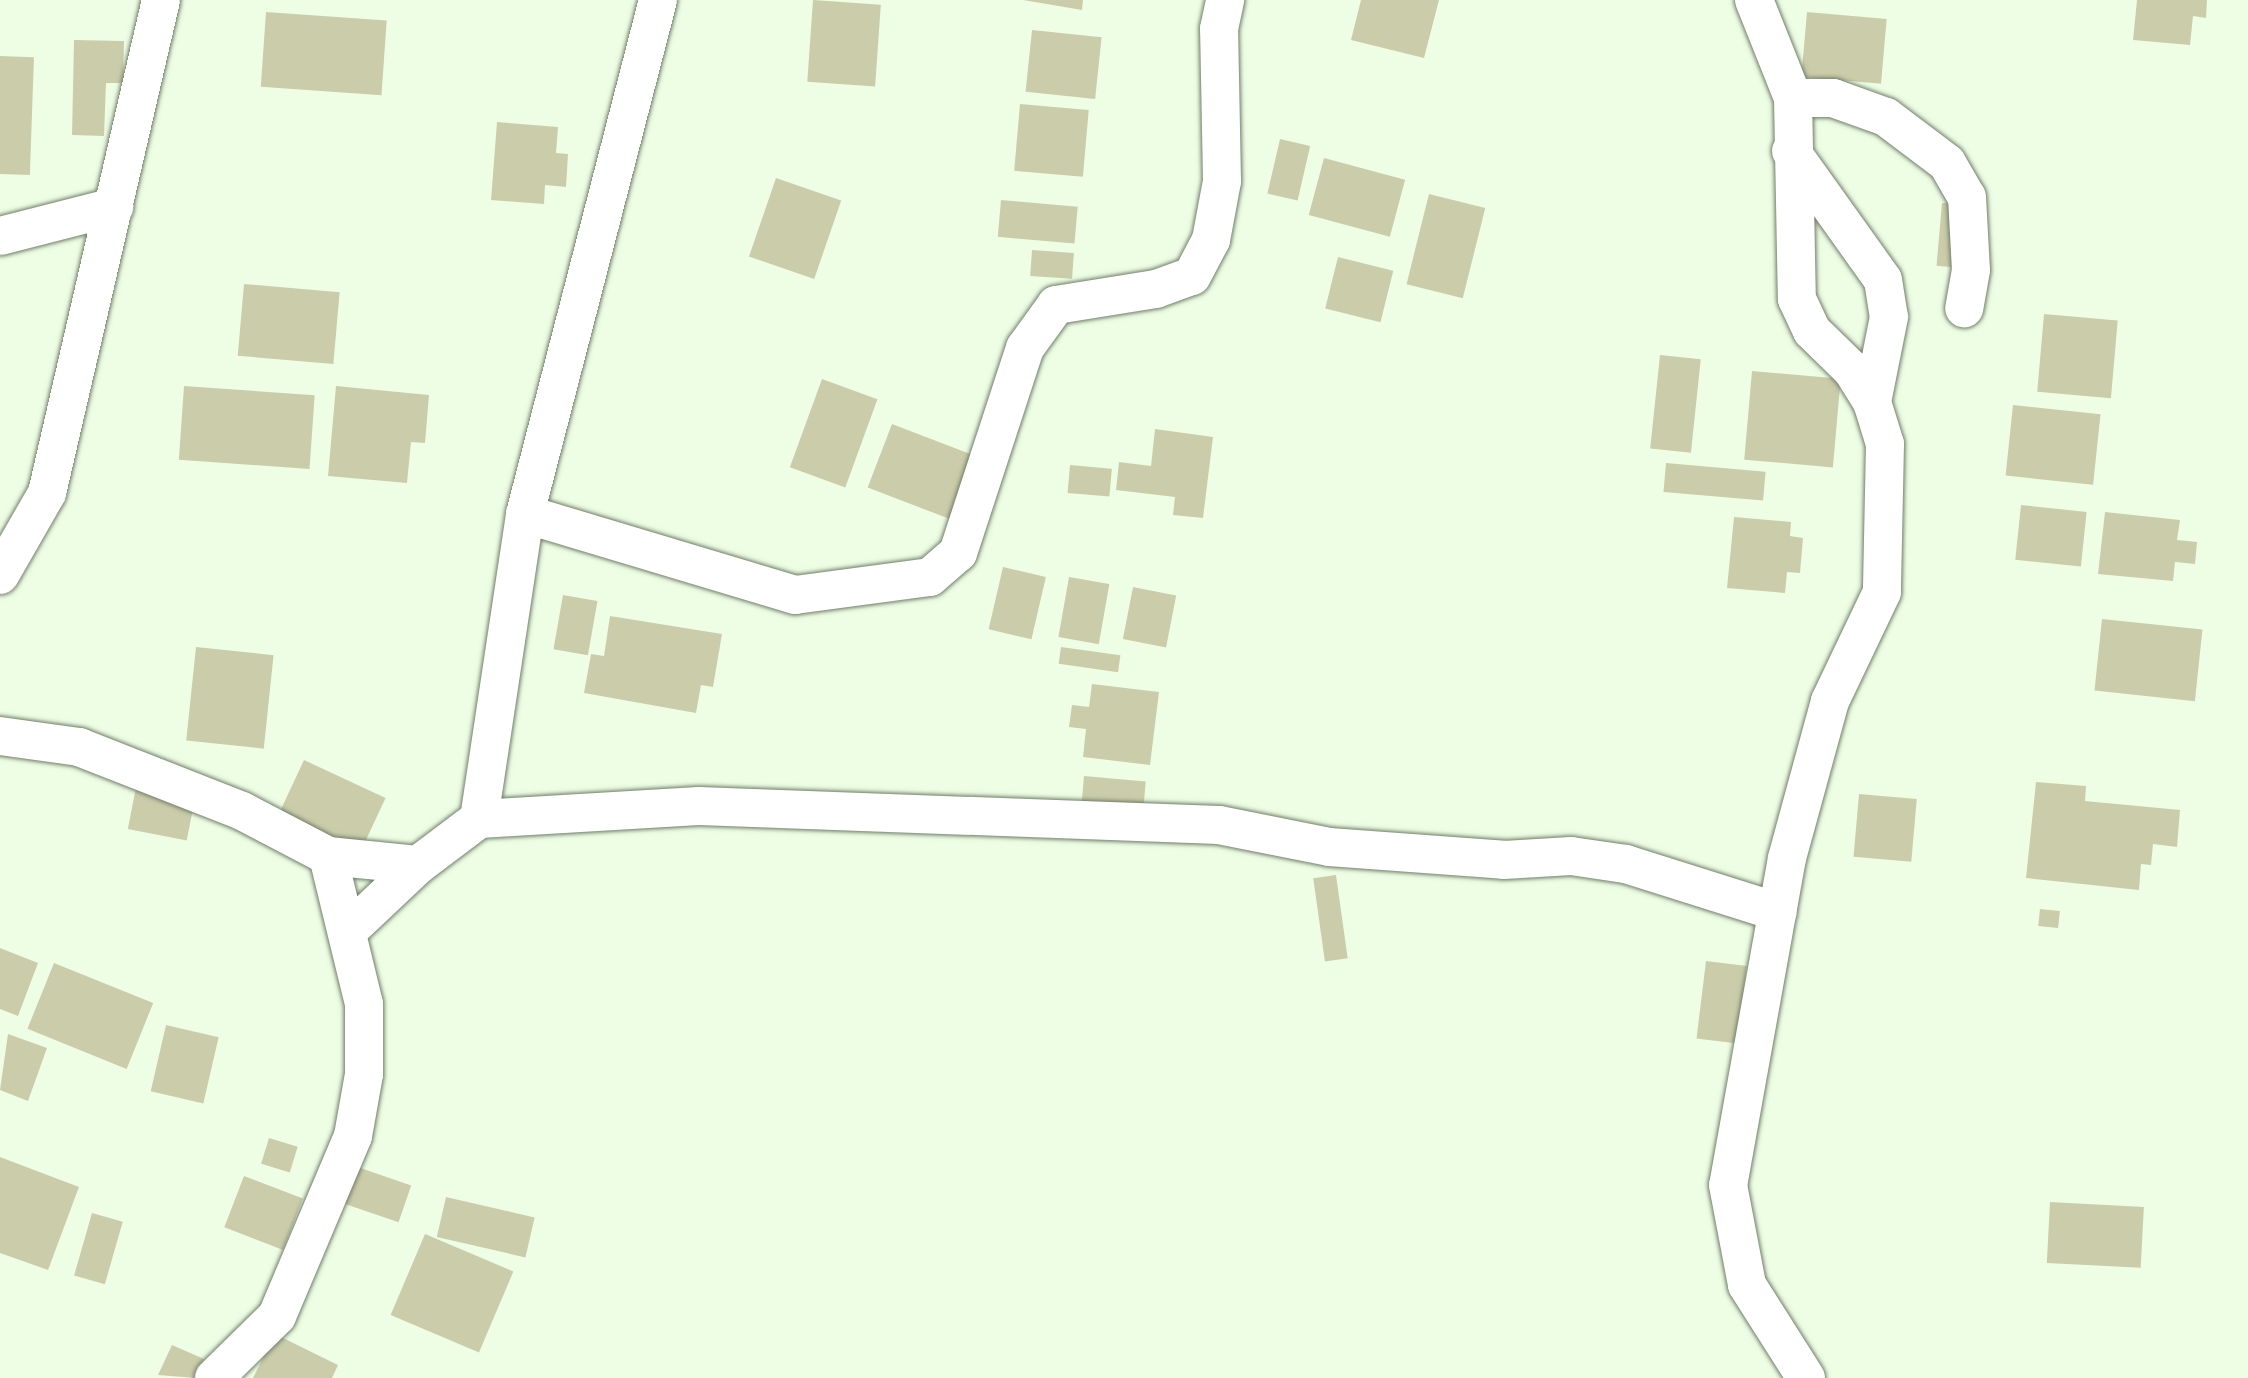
<!DOCTYPE html>
<html>
<head>
<meta charset="utf-8">
<style>
	body { margin:0 }
	#map { position:relative; width:2248px; height:1378px; overflow:hidden; background:#eefee5; font-family:Karla,sans-serif }
	div>[style] { position:absolute }
	.building>* { inset:0; background:#cbcdaa; transform-origin:0 0 }
	.roads { filter:drop-shadow(0 0 2px #707e68) drop-shadow(0 0 2px #707e68) }
	.minor>* { height:38px; margin:-19px; padding:0 19px; transform-origin:19px; border-radius:19px; background:#fff }
	span { translate:-50% -50%; white-space:nowrap; text-align:center; line-height:1.15; -webkit-text-stroke:9px #fff; paint-order:stroke }
</style>
</head>
<body>
<div id="map">
	<div class="building">
		<i style="left:813px;top:0;width:68px;height:82px;rotate:4deg"></i>
		<i style="clip-path:polygon(1023px 0,1083px 0,1082px 10px)"></i>
		<i style="clip-path:polygon(1361px 0,1439px 0,1424px 58px,1351px 40px)"></i>
		<i style="clip-path:polygon(2137px 0,2207px 0,2206px 18px,2193px 16px,2190px 45px,2133px 40px)"></i>
		<i style="left:266px;top:12px;width:121px;height:75px;rotate:4deg"></i>
		<i style="left:1807px;top:12px;width:80px;height:65px;rotate:5deg"></i>
		<i style="left:1032px;top:30px;width:70px;height:62px;rotate:6deg"></i>
		<i style="clip-path:polygon(74px 40px,124px 41px,123px 83px,106px 83px,104px 136px,72px 135px)"></i>
		<i style="left:0;top:56px;width:34px;height:118px;rotate:2deg"></i>
		<i style="left:1020px;top:104px;width:69px;height:67px;rotate:5deg"></i>
		<i style="clip-path:polygon(497px 122px,558px 127px,556px 153px,568px 154px,566px 187px,545px 185px,544px 204px,491px 200px)"></i>
		<i style="left:1280px;top:139px;width:31px;height:56px;rotate:13deg"></i>
		<i style="left:1324px;top:158px;width:84px;height:59px;rotate:15deg"></i>
		<i style="left:776px;top:178px;width:69px;height:83px;rotate:19deg"></i>
		<i style="left:1429px;top:194px;width:58px;height:93px;rotate:14deg"></i>
		<i style="left:1001px;top:200px;width:77px;height:37px;rotate:5deg"></i>
		<i style="left:1942px;top:203px;width:23px;height:63px;rotate:5deg"></i>
		<i style="left:1032px;top:250px;width:42px;height:26px;rotate:4deg"></i>
		<i style="left:1338px;top:257px;width:57px;height:53px;rotate:14deg"></i>
		<i style="left:244px;top:284px;width:96px;height:72px;rotate:5deg"></i>
		<i style="left:2044px;top:314px;width:74px;height:78px;rotate:5deg"></i>
		<i style="left:1660px;top:355px;width:41px;height:94px;rotate:6deg"></i>
		<i style="left:1752px;top:371px;width:89px;height:89px;rotate:5deg"></i>
		<i style="left:822px;top:379px;width:59px;height:94px;rotate:20deg"></i>
		<i style="left:184px;top:386px;width:131px;height:74px;rotate:4deg"></i>
		<i style="clip-path:polygon(336px 386px,429px 395px,425px 443px,411px 442px,407px 483px,328px 476px)"></i>
		<i style="left:2013px;top:405px;width:88px;height:71px;rotate:6deg"></i>
		<i style="left:892px;top:424px;width:88px;height:68px;rotate:21deg"></i>
		<i style="clip-path:polygon(1155px 429px,1213px 437px,1203px 518px,1173px 515px,1175px 497px,1116px 490px,1119px 462px,1151px 466px)"></i>
		<i style="left:1666px;top:463px;width:100px;height:29px;rotate:5deg"></i>
		<i style="left:1070px;top:465px;width:42px;height:28px;rotate:5deg"></i>
		<i style="left:2021px;top:505px;width:66px;height:55px;rotate:6deg"></i>
		<i style="clip-path:polygon(2105px 512px,2180px 520px,2177px 540px,2197px 542px,2195px 564px,2175px 562px,2173px 581px,2098px 574px)"></i>
		<i style="clip-path:polygon(1734px 517px,1791px 522px,1790px 536px,1803px 538px,1800px 573px,1787px 572px,1785px 593px,1727px 588px)"></i>
		<i style="left:1003px;top:567px;width:44px;height:64px;rotate:13deg"></i>
		<i style="left:1069px;top:577px;width:41px;height:61px;rotate:10deg"></i>
		<i style="left:1133px;top:587px;width:44px;height:53px;rotate:11deg"></i>
		<i style="left:563px;top:595px;width:35px;height:55px;rotate:10deg"></i>
		<i style="clip-path:polygon(610px 616px,722px 634px,713px 687px,701px 685px,696px 713px,584px 693px,591px 654px,604px 656px)"></i>
		<i style="left:2102px;top:619px;width:101px;height:72px;rotate:6deg"></i>
		<i style="left:196px;top:647px;width:78px;height:94px;rotate:6deg"></i>
		<i style="left:1061px;top:647px;width:60px;height:17px;rotate:8deg"></i>
		<i style="clip-path:polygon(1092px 684px,1159px 692px,1150px 765px,1083px 757px,1086px 729px,1069px 727px,1072px 705px,1089px 707px)"></i>
		<i style="left:304px;top:760px;width:90px;height:66px;rotate:25deg"></i>
		<i style="left:1084px;top:776px;width:62px;height:35px;rotate:5deg"></i>
		<i style="left:137px;top:782px;width:60px;height:48px;rotate:11deg"></i>
		<i style="clip-path:polygon(2036px 782px,2086px 786px,2085px 801px,2180px 810px,2177px 847px,2153px 844px,2151px 865px,2141px 864px,2139px 890px,2026px 878px)"></i>
		<i style="left:1859px;top:794px;width:58px;height:63px;rotate:5deg"></i>
		<i style="left:1336px;top:875px;width:84px;height:23px;rotate:82deg"></i>
		<i style="left:2040px;top:909px;width:20px;height:17px;rotate:6deg"></i>
		<i style="clip-path:polygon(0 948px,38px 963px,18px 1016px,0 1009px)"></i>
		<i style="left:1706px;top:961px;width:41px;height:78px;rotate:7deg"></i>
		<i style="left:54px;top:963px;width:107px;height:71px;rotate:22deg"></i>
		<i style="left:166px;top:1025px;width:54px;height:68px;rotate:13deg"></i>
		<i style="clip-path:polygon(8px 1034px,47px 1048px,28px 1101px,0 1090px)"></i>
		<i style="left:269px;top:1138px;width:30px;height:27px;rotate:17deg"></i>
		<i style="clip-path:polygon(0 1157px,79px 1187px,48px 1270px,0 1253px)"></i>
		<i style="left:346px;top:1163px;width:69px;height:39px;rotate:19deg"></i>
		<i style="left:244px;top:1176px;width:63px;height:55px;rotate:21deg"></i>
		<i style="left:446px;top:1197px;width:91px;height:41px;rotate:13deg"></i>
		<i style="left:2050px;top:1202px;width:94px;height:61px;rotate:3deg"></i>
		<i style="left:92px;top:1213px;width:32px;height:65px;rotate:16deg"></i>
		<i style="left:425px;top:1234px;width:96px;height:88px;rotate:23deg"></i>
		<i style="clip-path:polygon(275px 1334px,338px 1365px,332px 1378px,253px 1378px)"></i>
		<i style="clip-path:polygon(172px 1345px,204px 1359px,196px 1378px,158px 1375px)"></i>
	</div>
	<div class="roads">
		<div class="minor">
			<i style="left:1754px;top:0;width:105px;rotate:68.3deg"></i>
			<i style="left:1793px;top:98px;width:201px;rotate:88.9deg"></i>
			<i style="left:1797px;top:299px;width:35px;rotate:65deg"></i>
			<i style="left:1812px;top:331px;width:56px;rotate:44.3deg"></i>
			<i style="left:1852px;top:370px;width:38px;rotate:58deg"></i>
			<i style="left:1872px;top:402px;width:44px;rotate:72.8deg"></i>
			<i style="left:1885px;top:444px;width:148px;rotate:91.2deg"></i>
			<i style="left:1882px;top:592px;width:121px;rotate:115.5deg"></i>
			<i style="left:1830px;top:701px;width:163px;rotate:105.3deg"></i>
			<i style="left:1787px;top:858px;width:332px;rotate:100.2deg"></i>
			<i style="left:1728px;top:1185px;width:102px;rotate:79.2deg"></i>
			<i style="left:1747px;top:1285px;width:110px;rotate:57.6deg"></i>
			<i style="left:1793px;top:98px;width:40px"></i>
			<i style="left:1833px;top:98px;width:56px;rotate:19.7deg"></i>
			<i style="left:1886px;top:117px;width:76px;rotate:37deg"></i>
			<i style="left:1947px;top:163px;width:39px;rotate:60deg"></i>
			<i style="left:1967px;top:197px;width:73px;rotate:86.9deg"></i>
			<i style="left:1971px;top:270px;width:39px;rotate:100deg"></i>
			<i style="left:1791px;top:151px;width:158px;rotate:54.5deg"></i>
			<i style="left:1883px;top:280px;width:37px;rotate:81deg"></i>
			<i style="left:1889px;top:317px;width:87px;rotate:101.3deg"></i>
			<i style="left:0;top:236px;width:118px;rotate:-14.3deg"></i>
			<i style="left:525px;top:514px;width:282px;rotate:16.7deg"></i>
			<i style="left:795px;top:595px;width:136px;rotate:-7.6deg"></i>
			<i style="left:930px;top:577px;width:37px;rotate:-41deg"></i>
			<i style="left:958px;top:553px;width:216px;rotate:-71.9deg"></i>
			<i style="left:1025px;top:348px;width:53px;rotate:-54.2deg"></i>
			<i style="left:1056px;top:305px;width:101px;rotate:-9.1deg"></i>
			<i style="left:1156px;top:289px;width:38px;rotate:-20deg"></i>
			<i style="left:1192px;top:276px;width:41px;rotate:-62.2deg"></i>
			<i style="left:1211px;top:240px;width:60px;rotate:-79.4deg"></i>
			<i style="left:1222px;top:181px;width:152px;rotate:-91.1deg"></i>
			<i style="left:1219px;top:29px;width:30px;rotate:-78deg"></i>
			<i style="left:0;top:575px;width:95px;rotate:-60.2deg"></i>
			<i style="left:47px;top:493px;width:506px;rotate:-76.98deg"></i>
			<i style="left:0;top:736px;width:80px;rotate:7.9deg"></i>
			<i style="left:79px;top:747px;width:175px;rotate:21.4deg"></i>
			<i style="left:242px;top:811px;width:97px;rotate:27.6deg"></i>
			<i style="left:328px;top:856px;width:90px;rotate:5.7deg"></i>
			<i style="left:418px;top:865px;width:76px;rotate:-37deg"></i>
			<i style="left:479px;top:819px;width:308px;rotate:-81.4deg"></i>
			<i style="left:525px;top:514px;width:531px;rotate:-75.49deg"></i>
			<i style="left:479px;top:819px;width:220px;rotate:-3.4deg"></i>
			<i style="left:699px;top:806px;width:520px;rotate:2.09deg"></i>
			<i style="left:1219px;top:825px;width:112px;rotate:11.3deg"></i>
			<i style="left:1329px;top:847px;width:175px;rotate:4.2deg"></i>
			<i style="left:1504px;top:860px;width:67px;rotate:-3.4deg"></i>
			<i style="left:1571px;top:856px;width:56px;rotate:8.3deg"></i>
			<i style="left:1626px;top:864px;width:159px;rotate:17.5deg"></i>
			<i style="left:347px;top:932px;width:98px;rotate:-43.3deg"></i>
			<i style="left:214px;top:1378px;width:88px;rotate:-44.5deg"></i>
			<i style="left:277px;top:1316px;width:195px;rotate:-67.1deg"></i>
			<i style="left:353px;top:1136px;width:63px;rotate:-79.9deg"></i>
			<i style="left:364px;top:1074px;width:70px;rotate:-90deg"></i>
			<i style="left:364px;top:1004px;width:152px;rotate:-103.7deg"></i>
		</div>
	</div>
</div>
</body>
</html>
